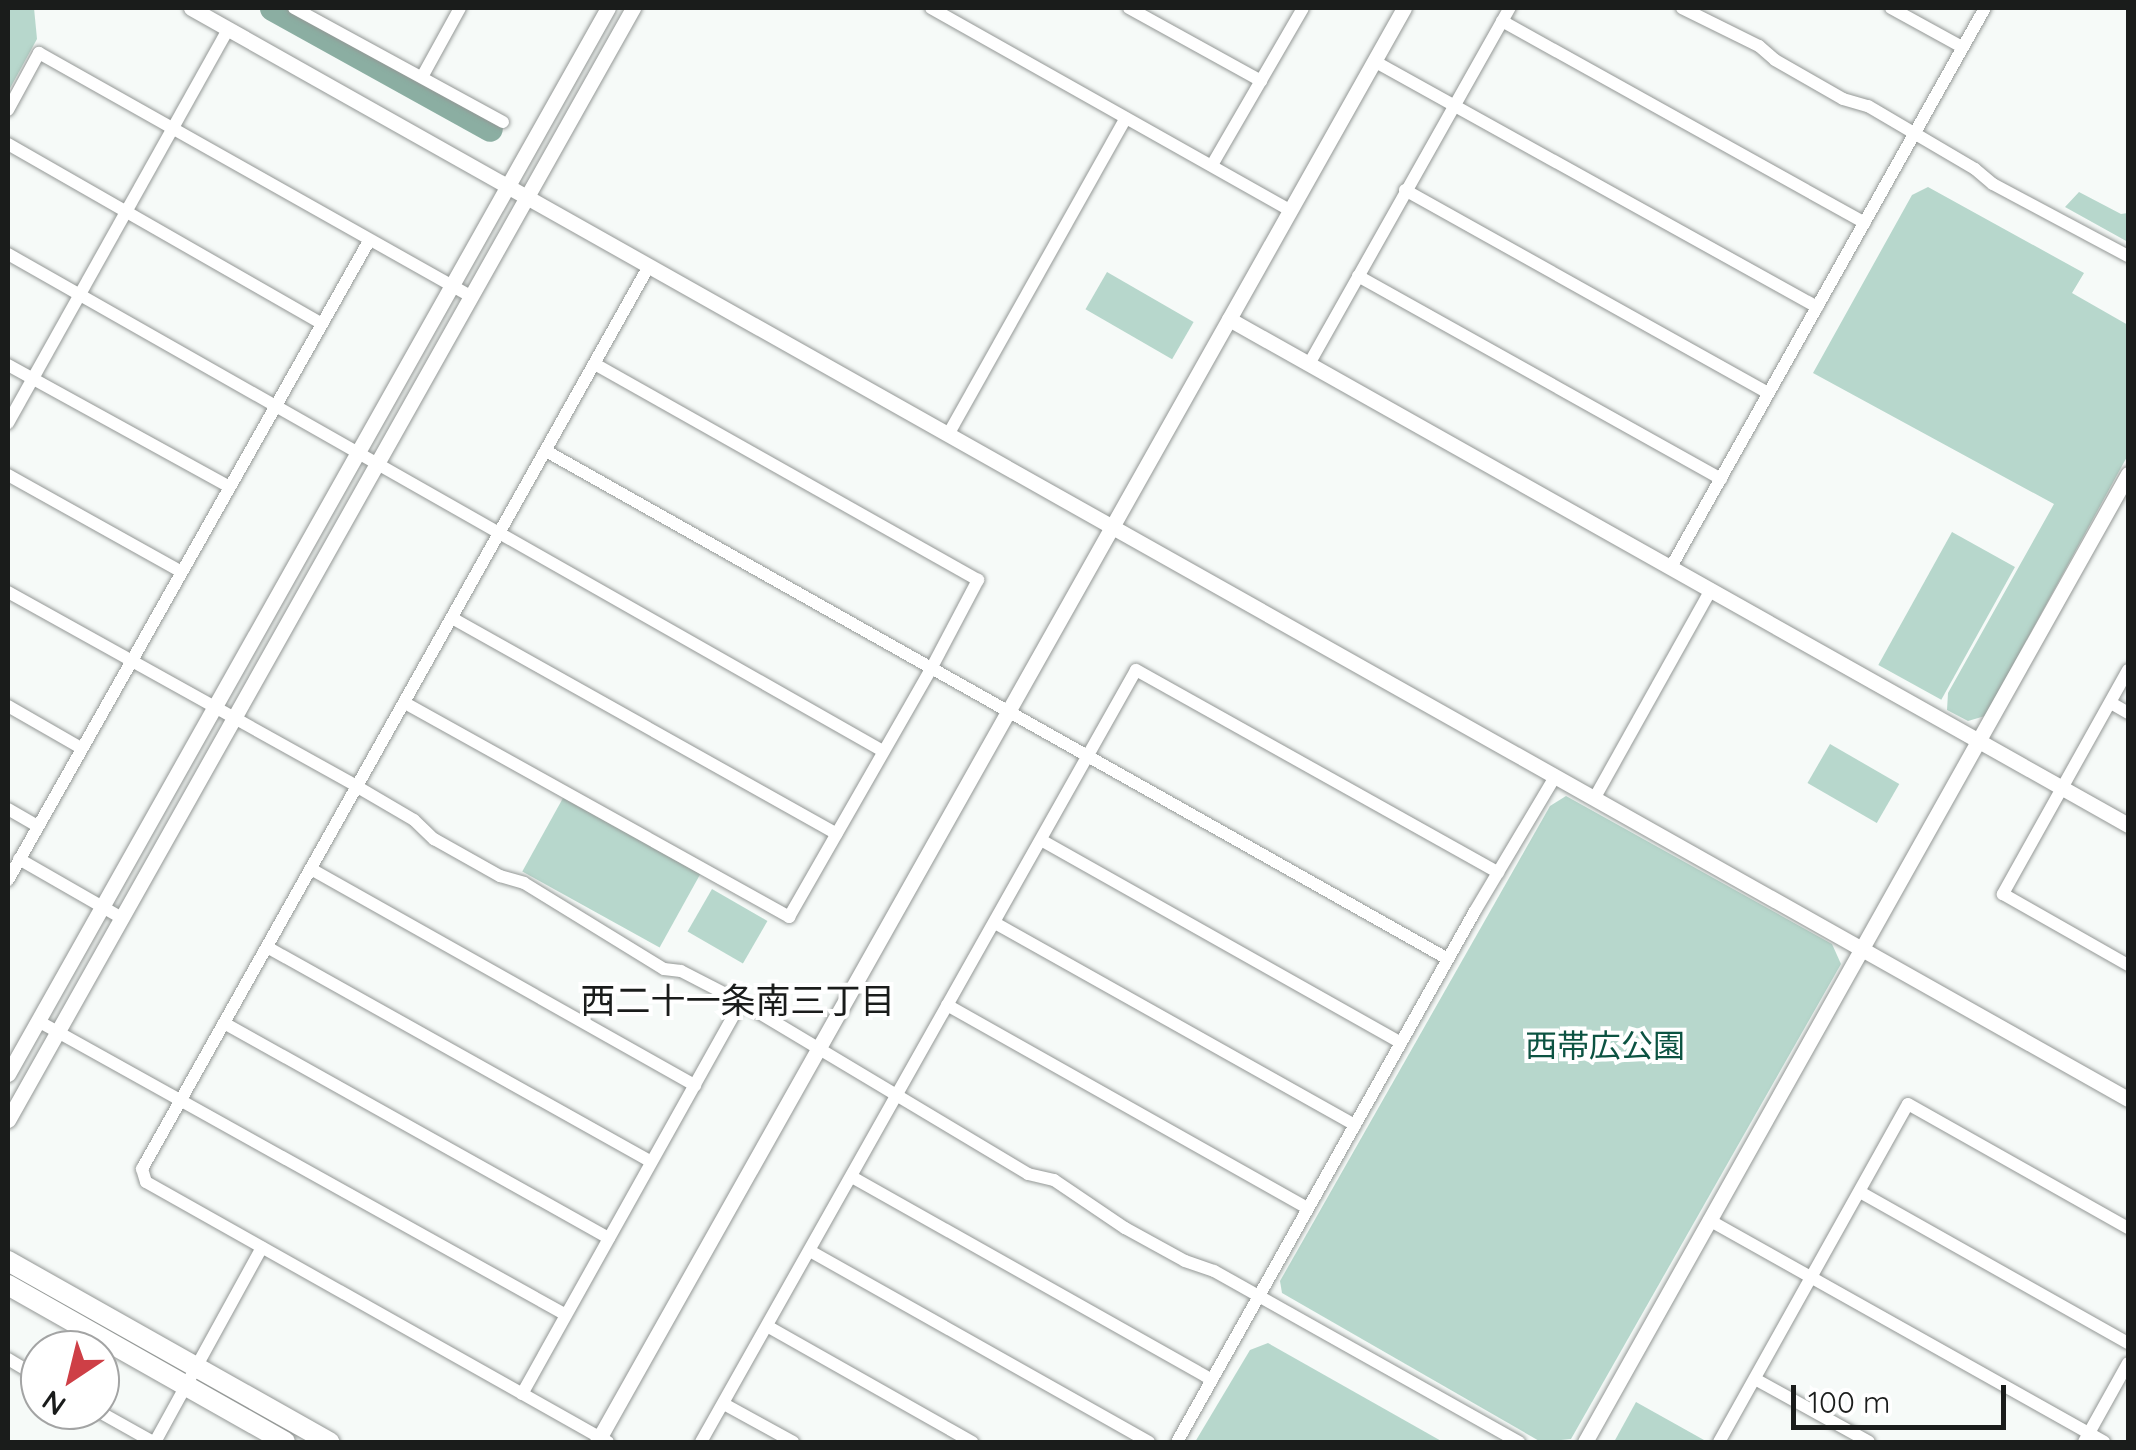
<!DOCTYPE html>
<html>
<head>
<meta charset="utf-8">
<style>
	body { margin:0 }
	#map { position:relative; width:2136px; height:1450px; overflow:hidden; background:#f6faf8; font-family:Quicksand,"Noto Sans JP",sans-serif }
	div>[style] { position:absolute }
	.green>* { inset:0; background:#b7d7cc; transform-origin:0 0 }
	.river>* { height:25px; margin:-12.5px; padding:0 12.5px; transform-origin:12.5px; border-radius:12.5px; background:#8baea2 }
	.roads { filter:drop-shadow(0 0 2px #949896) drop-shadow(0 0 2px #949896) }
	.minor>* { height:12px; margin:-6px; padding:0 6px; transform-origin:6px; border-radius:6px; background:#fff }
	.tertiary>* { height:15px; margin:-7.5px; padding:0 7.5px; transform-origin:7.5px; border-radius:7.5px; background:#fff }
	.primary>* { height:20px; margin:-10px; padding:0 10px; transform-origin:10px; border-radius:10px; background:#fff }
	span { translate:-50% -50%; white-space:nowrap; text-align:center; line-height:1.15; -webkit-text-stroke:8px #fff; paint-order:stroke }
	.park-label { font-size:32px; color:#0c5342 }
	.neighbourhood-label { font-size:35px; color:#1a1c1b }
	.frame { position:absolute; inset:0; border:10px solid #1a1c1b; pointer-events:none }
	.north { position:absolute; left:20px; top:1330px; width:100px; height:100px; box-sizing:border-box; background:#fff; border:2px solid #a3a4a4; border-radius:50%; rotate:215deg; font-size:28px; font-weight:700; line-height:40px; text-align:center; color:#1a1c1b }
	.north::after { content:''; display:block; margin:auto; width:35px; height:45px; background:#ce3f46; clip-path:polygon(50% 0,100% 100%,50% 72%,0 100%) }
	.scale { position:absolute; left:1791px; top:1385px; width:215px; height:45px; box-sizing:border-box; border:5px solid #1a1c1b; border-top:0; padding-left:12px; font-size:30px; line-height:35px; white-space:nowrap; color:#1a1c1b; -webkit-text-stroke:8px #fff; paint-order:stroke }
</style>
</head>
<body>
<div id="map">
	<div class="green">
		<i style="clip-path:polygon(8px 8px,34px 8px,37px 39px,8px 92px)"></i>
		<i style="clip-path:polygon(1928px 187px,2084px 273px,2072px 293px,2128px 325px,2128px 455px,1985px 716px,1968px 721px,1947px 710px,1948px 693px,2054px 504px,1813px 373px,1912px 195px)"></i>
		<i style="clip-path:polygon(2079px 192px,2121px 214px,2128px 213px,2128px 242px,2065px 207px)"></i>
		<i style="left:1107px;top:272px;width:100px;height:43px;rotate:30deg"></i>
		<i style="left:1952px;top:532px;width:72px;height:152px;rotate:29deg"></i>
		<i style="left:1830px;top:744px;width:80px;height:45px;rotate:30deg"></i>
		<i style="clip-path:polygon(1566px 796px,1832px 944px,1841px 964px,1571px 1439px,1541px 1442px,1282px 1293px,1280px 1281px,1550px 806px)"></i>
		<i style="left:563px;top:798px;width:157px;height:84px;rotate:29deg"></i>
		<i style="left:712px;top:889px;width:64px;height:49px;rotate:30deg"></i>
		<i style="clip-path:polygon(1268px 1343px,1443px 1442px,1195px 1442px,1250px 1350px)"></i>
		<i style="clip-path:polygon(1636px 1402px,1704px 1440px,1703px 1442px,1614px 1442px)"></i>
	</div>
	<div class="river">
		<i style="left:272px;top:8px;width:249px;rotate:29deg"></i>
	</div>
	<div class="roads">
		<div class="minor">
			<i style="left:294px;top:8px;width:238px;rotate:28.6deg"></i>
			<i style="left:931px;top:8px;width:412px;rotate:29.4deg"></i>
			<i style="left:1129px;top:8px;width:151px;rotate:28.9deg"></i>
			<i style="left:1682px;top:8px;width:86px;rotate:26.3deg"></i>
			<i style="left:1759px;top:46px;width:21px;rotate:41deg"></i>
			<i style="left:1775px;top:60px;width:78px;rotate:29.8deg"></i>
			<i style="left:1843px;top:99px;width:26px;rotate:16deg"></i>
			<i style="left:1868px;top:106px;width:124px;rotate:30.5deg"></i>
			<i style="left:1975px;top:169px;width:23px;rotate:40deg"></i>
			<i style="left:1993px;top:184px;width:153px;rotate:28.1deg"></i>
			<i style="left:1891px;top:8px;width:81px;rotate:28.8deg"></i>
			<i style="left:1502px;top:21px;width:415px;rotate:29.1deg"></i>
			<i style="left:1374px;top:61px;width:507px;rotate:29.04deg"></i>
			<i style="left:422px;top:77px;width:79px;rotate:-61.2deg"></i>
			<i style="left:8px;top:110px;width:65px;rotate:-61.5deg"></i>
			<i style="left:39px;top:53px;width:495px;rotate:29.4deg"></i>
			<i style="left:8px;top:144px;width:361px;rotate:29.8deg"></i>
			<i style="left:1212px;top:165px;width:181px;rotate:-59.9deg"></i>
			<i style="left:1405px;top:190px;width:416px;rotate:29.2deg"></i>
			<i style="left:8px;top:254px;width:1006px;rotate:29.6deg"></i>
			<i style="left:1358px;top:276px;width:416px;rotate:29.2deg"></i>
			<i style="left:1309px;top:364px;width:409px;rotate:-60.6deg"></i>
			<i style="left:8px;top:365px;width:253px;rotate:28.8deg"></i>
			<i style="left:8px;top:423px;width:451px;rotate:-60.8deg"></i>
			<i style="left:949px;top:433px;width:361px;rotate:-60.7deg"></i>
			<i style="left:546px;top:451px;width:1035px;rotate:29.39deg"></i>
			<i style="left:8px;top:475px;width:197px;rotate:29.2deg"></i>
			<i style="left:1671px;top:567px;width:641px;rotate:-60.68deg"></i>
			<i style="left:8px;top:592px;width:398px;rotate:29.1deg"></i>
			<i style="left:356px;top:786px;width:67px;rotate:30.4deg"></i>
			<i style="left:414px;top:820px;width:28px;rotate:44deg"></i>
			<i style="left:434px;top:839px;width:76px;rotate:29.3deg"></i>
			<i style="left:500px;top:876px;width:25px;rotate:16deg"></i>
			<i style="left:524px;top:883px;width:164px;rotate:31.6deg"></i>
			<i style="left:664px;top:969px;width:17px;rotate:7deg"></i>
			<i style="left:681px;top:971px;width:68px;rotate:27.3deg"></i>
			<i style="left:741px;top:1002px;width:335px;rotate:30.9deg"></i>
			<i style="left:1028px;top:1174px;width:27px;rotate:13deg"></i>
			<i style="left:1054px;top:1180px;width:86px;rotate:34.1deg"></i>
			<i style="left:1125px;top:1228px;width:68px;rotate:28.8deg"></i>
			<i style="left:1185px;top:1261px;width:31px;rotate:19deg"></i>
			<i style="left:1214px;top:1271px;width:350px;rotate:29.3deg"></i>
			<i style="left:452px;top:618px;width:441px;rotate:29.3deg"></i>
			<i style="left:2128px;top:670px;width:257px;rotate:119.2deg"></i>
			<i style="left:2003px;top:894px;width:144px;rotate:29.6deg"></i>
			<i style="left:405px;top:703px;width:440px;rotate:29.1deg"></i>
			<i style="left:789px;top:917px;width:286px;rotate:-60.2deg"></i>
			<i style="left:931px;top:669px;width:101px;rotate:-62.2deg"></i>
			<i style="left:978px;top:580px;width:440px;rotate:-150.6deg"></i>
			<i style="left:2111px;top:703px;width:20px;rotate:30deg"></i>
			<i style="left:8px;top:706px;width:84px;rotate:29.9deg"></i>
			<i style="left:1594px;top:799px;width:240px;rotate:-60.8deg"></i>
			<i style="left:8px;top:809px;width:34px;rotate:30deg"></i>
			<i style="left:1041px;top:840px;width:413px;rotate:29.4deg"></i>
			<i style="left:19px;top:859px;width:116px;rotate:29.9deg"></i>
			<i style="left:311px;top:869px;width:441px;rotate:29.4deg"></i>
			<i style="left:8px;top:880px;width:734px;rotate:-60.54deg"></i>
			<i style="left:995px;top:923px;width:413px;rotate:29.3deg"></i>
			<i style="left:267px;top:947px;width:440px;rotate:29.2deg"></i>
			<i style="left:947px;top:1005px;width:414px;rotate:29.4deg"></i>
			<i style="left:38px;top:1021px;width:604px;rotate:29.11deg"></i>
			<i style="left:224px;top:1023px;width:441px;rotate:29.2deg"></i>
			<i style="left:852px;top:1177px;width:413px;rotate:29.4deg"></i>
			<i style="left:1860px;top:1192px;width:308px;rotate:29.4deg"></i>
			<i style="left:1709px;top:1220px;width:453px;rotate:29.3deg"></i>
			<i style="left:810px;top:1251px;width:389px;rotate:29.4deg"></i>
			<i style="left:767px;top:1326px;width:236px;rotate:29.5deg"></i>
			<i style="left:8px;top:1359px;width:37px;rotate:31deg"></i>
			<i style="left:1755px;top:1379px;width:130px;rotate:28.9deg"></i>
			<i style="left:522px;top:1394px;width:449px;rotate:-60.8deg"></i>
			<i style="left:724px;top:1404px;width:79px;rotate:28.8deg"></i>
			<i style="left:96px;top:1410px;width:65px;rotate:29.3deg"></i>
			<i style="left:155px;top:1442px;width:222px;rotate:-61.2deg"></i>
			<i style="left:608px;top:1442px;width:530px;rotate:-150.63deg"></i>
			<i style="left:146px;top:1182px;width:14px;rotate:-107deg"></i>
			<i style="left:142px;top:1169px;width:1036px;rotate:-60.69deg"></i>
			<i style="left:701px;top:1442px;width:886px;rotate:-60.6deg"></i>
			<i style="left:1136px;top:670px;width:415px;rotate:29.2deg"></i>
			<i style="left:1177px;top:1442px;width:609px;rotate:-60.7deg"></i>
			<i style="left:1475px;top:911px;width:156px;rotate:-59.2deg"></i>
			<i style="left:1719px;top:1442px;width:387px;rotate:-60.8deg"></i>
			<i style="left:1908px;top:1104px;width:253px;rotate:29.4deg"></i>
			<i style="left:2084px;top:1442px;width:90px;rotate:-60.9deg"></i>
		</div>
		<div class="tertiary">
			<i style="left:191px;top:8px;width:2223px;rotate:29.39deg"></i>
			<i style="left:1229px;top:319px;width:1032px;rotate:29.37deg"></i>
			<i style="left:8px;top:1074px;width:1223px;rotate:-60.63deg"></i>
			<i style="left:8px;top:1120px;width:1276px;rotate:-60.66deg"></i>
			<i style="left:597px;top:1442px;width:1645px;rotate:-60.63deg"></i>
			<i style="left:1585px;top:1442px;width:1110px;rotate:-60.71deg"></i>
		</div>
		<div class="primary">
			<i style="left:8px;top:1261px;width:369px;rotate:29.4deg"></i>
			<i style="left:8px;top:1285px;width:318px;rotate:29.5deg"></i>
		</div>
	</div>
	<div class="park-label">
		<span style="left:1605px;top:1045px">西帯広公園</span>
	</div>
	<div class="neighbourhood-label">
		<span style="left:738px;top:1000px">西二十一条南三丁目</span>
	</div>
	<div class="frame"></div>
	<div class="north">N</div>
	<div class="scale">100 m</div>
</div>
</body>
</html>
